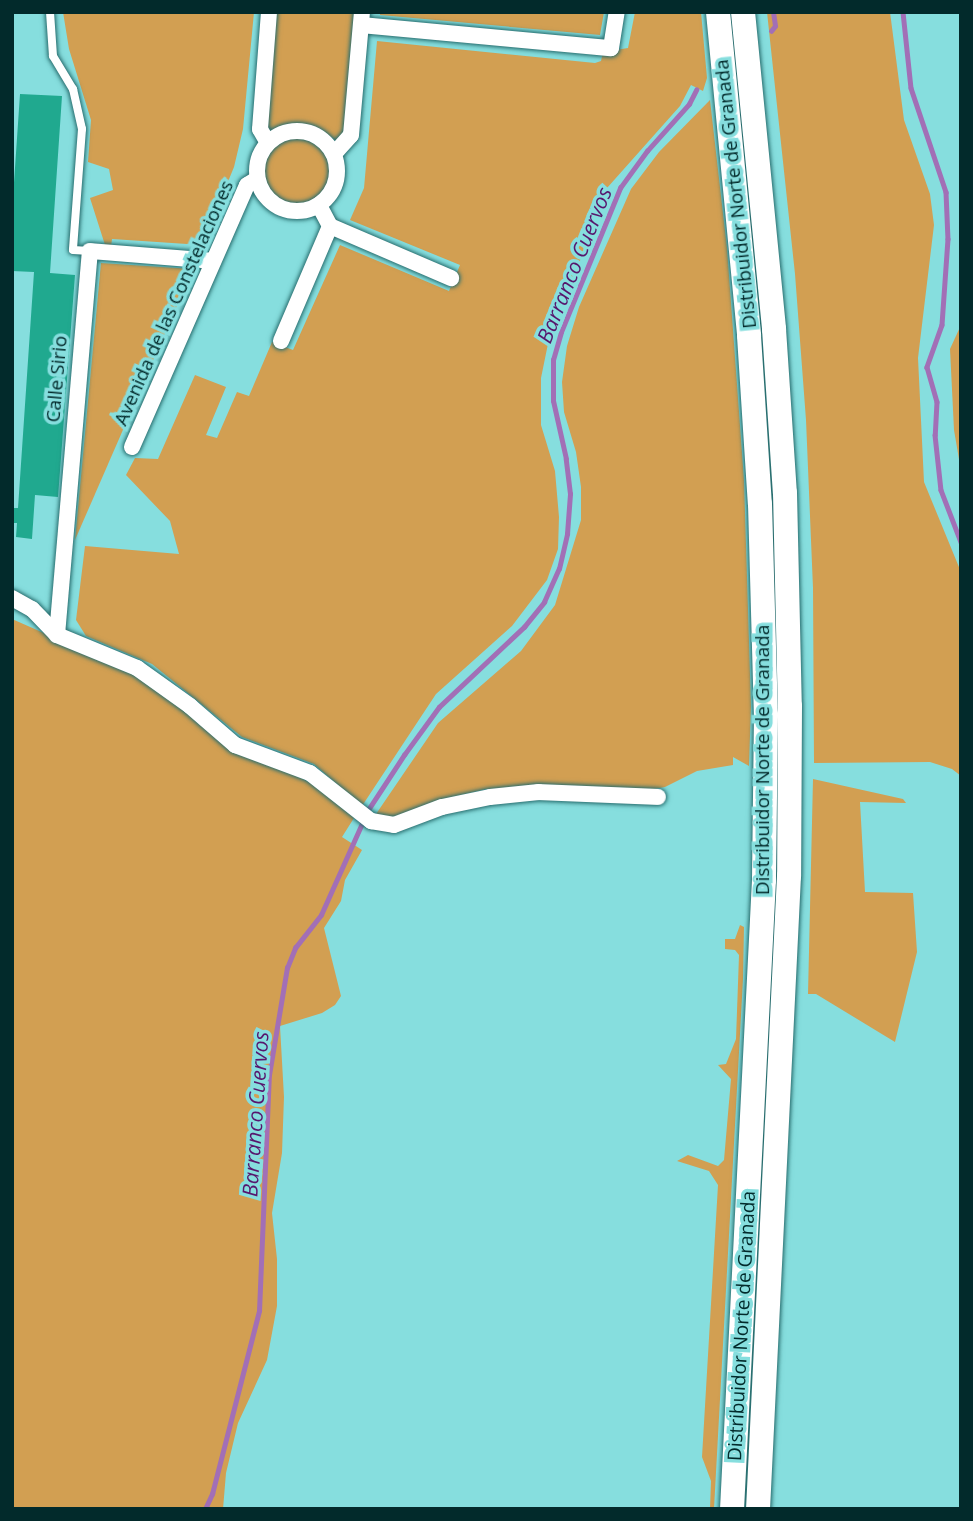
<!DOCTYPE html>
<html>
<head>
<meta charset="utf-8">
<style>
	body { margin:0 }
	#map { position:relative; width:973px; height:1521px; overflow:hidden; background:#86dede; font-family:"Open Sans",sans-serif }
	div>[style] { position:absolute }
	.green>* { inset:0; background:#d29f52 }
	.round { border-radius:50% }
	.stream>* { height:4.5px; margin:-2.25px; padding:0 2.25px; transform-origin:2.25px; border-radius:2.25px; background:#a26fb6 }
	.building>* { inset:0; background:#20a98f }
	.roads { filter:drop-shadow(0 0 2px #286d6e) drop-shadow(0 0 2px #286d6e) }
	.lane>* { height:8px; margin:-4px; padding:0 4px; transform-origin:4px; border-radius:4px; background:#fff }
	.street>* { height:16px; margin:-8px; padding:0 8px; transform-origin:8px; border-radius:8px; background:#fff }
	.street>.ring { margin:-8px; padding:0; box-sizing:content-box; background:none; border:16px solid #fff; border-radius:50% }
	.primary>* { height:24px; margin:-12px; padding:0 12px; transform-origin:12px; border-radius:12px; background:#fff }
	span { translate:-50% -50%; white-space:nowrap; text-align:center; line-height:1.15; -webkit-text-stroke:7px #86dede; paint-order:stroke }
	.street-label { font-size:19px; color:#022a2b }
	.water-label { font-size:21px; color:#57166d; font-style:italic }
	.frame { position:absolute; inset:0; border:14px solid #022a2b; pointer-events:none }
</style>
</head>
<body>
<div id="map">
	<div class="green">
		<i style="clip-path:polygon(63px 12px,254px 12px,243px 129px,234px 167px,202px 245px,112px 239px,111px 247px,105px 245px,90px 198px,113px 190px,109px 169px,88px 162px,91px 120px,69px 49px)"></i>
		<i style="clip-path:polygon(274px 12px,358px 12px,348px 133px,338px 142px,322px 130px,308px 125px,287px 125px,268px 133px,264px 124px)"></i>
		<i style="clip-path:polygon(380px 12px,604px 12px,600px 35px,380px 15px)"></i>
		<i style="clip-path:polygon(635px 12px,701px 12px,707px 78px,703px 91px,691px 85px,680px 106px,607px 188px,565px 301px,551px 329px,541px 378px,541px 425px,555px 471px,559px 517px,558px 549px,547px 580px,512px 626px,436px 694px,362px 806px,314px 764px,242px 737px,152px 664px,86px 636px,76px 620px,85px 546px,179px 554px,170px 521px,126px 475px,135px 458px,158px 459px,195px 375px,226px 387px,206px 435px,217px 438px,237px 392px,249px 396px,272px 342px,293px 350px,340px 245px,449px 291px,460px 265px,350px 220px,364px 188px,377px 41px,595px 63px,601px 61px,603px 52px,628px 48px)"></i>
		<i style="clip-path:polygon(767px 12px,890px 12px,904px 120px,930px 194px,934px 225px,918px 358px,924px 482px,961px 572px,961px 776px,952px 769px,930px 762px,814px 763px,813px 588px,806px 420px,795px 274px)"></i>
		<i style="clip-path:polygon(710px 100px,727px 248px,744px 480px,751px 706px,749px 766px,733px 757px,733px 765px,697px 771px,665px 787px,638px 792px,486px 789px,444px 799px,404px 817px,374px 817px,438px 723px,521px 651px,555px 605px,581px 520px,581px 487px,576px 452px,564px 412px,562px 382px,567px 346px,579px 307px,631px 189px,659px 152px)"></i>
		<i class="round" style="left:263px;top:137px;width:68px;height:68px"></i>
		<i style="clip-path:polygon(101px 263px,193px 269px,75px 540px)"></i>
		<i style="clip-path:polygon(961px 325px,961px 471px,954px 430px,950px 349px)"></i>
		<i style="clip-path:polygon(12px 619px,144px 677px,246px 752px,313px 784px,354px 818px,342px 837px,362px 850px,345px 880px,341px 901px,324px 928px,341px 996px,335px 1005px,322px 1013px,280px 1026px,284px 1097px,282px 1153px,272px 1213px,277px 1259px,277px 1306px,267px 1360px,238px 1423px,226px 1473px,223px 1509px,12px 1509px)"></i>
		<i style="clip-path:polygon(813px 779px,903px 799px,906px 803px,860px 802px,865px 892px,913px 893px,917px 952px,895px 1042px,816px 994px,808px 994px)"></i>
		<i style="clip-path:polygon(740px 925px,744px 927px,743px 979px,714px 1509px,710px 1509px,711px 1481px,702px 1457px,718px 1185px,709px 1171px,677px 1161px,688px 1155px,718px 1166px,724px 1160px,731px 1079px,718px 1065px,726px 1064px,736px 1039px,739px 955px,735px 950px,725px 949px,725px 939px,735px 939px)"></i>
	</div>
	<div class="stream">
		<i style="left:903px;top:12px;width:76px;rotate:84deg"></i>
		<i style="left:911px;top:88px;width:110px;rotate:71.4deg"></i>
		<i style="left:946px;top:192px;width:47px;rotate:87.6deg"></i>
		<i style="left:948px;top:239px;width:86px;rotate:94deg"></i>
		<i style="left:942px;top:325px;width:45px;rotate:109.7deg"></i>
		<i style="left:927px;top:367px;width:36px;rotate:74deg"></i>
		<i style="left:937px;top:402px;width:33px;rotate:93deg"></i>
		<i style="left:935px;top:435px;width:55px;rotate:83.8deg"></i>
		<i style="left:941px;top:490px;width:56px;rotate:69deg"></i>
		<i style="left:771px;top:31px;width:6px;rotate:-51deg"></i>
		<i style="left:775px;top:26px;width:14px;rotate:-98deg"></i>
		<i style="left:205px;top:1509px;width:17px;rotate:-65deg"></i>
		<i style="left:212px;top:1494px;width:189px;rotate:-75.6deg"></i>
		<i style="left:259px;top:1311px;width:236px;rotate:-87.6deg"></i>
		<i style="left:269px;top:1075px;width:109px;rotate:-80.5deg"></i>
		<i style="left:287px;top:968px;width:22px;rotate:-68deg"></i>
		<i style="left:295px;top:948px;width:42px;rotate:-51.8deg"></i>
		<i style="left:321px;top:915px;width:115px;rotate:-65.9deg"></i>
		<i style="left:368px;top:810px;width:66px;rotate:-56.8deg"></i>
		<i style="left:404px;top:755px;width:59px;rotate:-53.9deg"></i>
		<i style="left:439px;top:707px;width:117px;rotate:-43.3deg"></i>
		<i style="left:524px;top:627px;width:32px;rotate:-51deg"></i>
		<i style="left:544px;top:602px;width:36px;rotate:-66deg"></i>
		<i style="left:559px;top:569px;width:36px;rotate:-77deg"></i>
		<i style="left:567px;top:534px;width:40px;rotate:-85.7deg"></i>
		<i style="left:570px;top:494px;width:35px;rotate:-97deg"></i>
		<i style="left:566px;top:459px;width:59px;rotate:-102.6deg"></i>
		<i style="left:553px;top:401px;width:41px;rotate:-90deg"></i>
		<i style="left:553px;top:360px;width:29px;rotate:-74deg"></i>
		<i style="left:561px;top:332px;width:156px;rotate:-67.7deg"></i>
		<i style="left:620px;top:188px;width:46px;rotate:-53.9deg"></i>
		<i style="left:647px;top:151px;width:63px;rotate:-48.2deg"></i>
		<i style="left:689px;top:104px;width:16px;rotate:-63deg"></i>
	</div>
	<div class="building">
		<i style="clip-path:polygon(20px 94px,62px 96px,50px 273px,75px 275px,58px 497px,35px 495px,32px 539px,16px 537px,17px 523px,12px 523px,12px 508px,18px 508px,34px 272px,12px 271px,12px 212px)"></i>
	</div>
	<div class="roads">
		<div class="lane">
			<i style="left:50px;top:12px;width:44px;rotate:86.1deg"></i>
			<i style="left:53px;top:56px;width:39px;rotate:59deg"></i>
			<i style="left:73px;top:89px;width:41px;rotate:77.3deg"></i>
			<i style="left:82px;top:129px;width:121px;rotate:94.3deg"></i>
			<i style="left:73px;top:250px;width:17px;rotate:3deg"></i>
		</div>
		<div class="street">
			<i style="left:361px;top:25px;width:251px;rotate:5.3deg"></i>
			<i style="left:611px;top:48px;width:36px;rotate:-81deg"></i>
			<i class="ring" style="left:257px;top:131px;width:64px;height:64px"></i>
			<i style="left:268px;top:143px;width:16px;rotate:-120deg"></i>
			<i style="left:260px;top:129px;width:117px;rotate:-85.6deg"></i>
			<i style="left:334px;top:154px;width:25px;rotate:-48deg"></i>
			<i style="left:351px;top:135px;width:123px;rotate:-84.9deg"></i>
			<i style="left:330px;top:226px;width:132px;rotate:23.3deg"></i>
			<i style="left:281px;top:341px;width:125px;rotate:-66.9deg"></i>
			<i style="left:330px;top:226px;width:24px;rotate:-118deg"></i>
			<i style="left:132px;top:447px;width:286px;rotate:-66.3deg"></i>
			<i style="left:247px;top:185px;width:12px;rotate:-31deg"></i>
			<i style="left:12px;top:598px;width:23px;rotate:29deg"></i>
			<i style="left:32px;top:609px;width:36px;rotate:46deg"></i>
			<i style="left:57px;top:635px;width:87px;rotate:22.4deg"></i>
			<i style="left:137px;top:668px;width:65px;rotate:35.6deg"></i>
			<i style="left:190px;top:706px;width:60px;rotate:40.9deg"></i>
			<i style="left:235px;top:745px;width:80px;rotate:20.5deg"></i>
			<i style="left:310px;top:773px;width:78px;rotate:38.2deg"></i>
			<i style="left:371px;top:821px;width:23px;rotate:10deg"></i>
			<i style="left:394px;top:825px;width:51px;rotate:-20.6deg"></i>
			<i style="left:442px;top:807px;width:49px;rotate:-11.8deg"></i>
			<i style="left:490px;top:797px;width:49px;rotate:-5.8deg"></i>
			<i style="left:539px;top:792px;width:119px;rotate:2.4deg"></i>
			<i style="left:57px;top:635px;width:385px;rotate:-85.1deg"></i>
			<i style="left:90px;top:251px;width:123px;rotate:4.6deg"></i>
		</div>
		<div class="primary">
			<i style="left:718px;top:12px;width:325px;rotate:84.5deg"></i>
			<i style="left:749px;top:336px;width:168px;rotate:86.3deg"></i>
			<i style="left:760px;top:504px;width:211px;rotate:88.4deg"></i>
			<i style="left:766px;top:715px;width:165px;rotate:90.7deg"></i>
			<i style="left:764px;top:880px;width:630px;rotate:92.91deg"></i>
			<i style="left:743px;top:12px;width:319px;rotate:84.4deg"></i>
			<i style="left:774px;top:329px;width:164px;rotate:86.2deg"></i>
			<i style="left:785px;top:493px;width:213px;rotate:88.7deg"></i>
			<i style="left:790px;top:706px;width:170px;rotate:90.3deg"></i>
			<i style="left:789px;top:876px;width:634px;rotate:92.8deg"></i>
		</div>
	</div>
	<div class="street-label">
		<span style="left:736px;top:194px;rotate:-96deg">Distribuidor Norte de Granada</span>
		<span style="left:174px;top:303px;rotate:-66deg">Avenida de las Constelaciones</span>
		<span style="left:57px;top:379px;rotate:-85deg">Calle Sirio</span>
		<span style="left:763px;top:760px;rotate:-90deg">Distribuidor Norte de Granada</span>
		<span style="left:742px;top:1326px;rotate:-87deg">Distribuidor Norte de Granada</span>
	</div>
	<div class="water-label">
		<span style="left:574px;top:265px;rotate:-68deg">Barranco Cuervos</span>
		<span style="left:255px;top:1114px;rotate:-86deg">Barranco Cuervos</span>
	</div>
	<div class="frame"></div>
</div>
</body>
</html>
